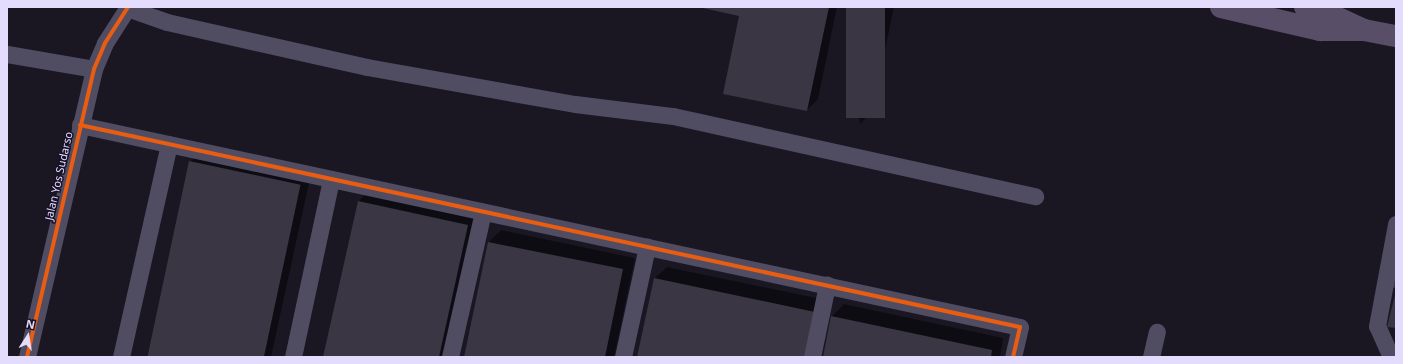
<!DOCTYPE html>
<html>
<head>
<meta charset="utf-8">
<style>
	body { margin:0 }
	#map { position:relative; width:1403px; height:364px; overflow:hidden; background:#1a1723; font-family:"Noto Sans",sans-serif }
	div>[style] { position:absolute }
	.shadow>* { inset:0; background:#0007 }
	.building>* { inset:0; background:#3a3644; transform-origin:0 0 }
	.minor>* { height:17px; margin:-8.5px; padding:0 8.5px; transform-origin:8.5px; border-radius:8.5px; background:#504d63 }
	.major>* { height:22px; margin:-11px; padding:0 11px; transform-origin:11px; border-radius:11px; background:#594e67 }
	.cycleway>* { height:4px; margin:-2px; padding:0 2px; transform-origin:2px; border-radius:2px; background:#e95d12 }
	span { translate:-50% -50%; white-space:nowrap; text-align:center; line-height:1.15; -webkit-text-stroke:3px #181228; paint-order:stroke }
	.street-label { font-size:11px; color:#e3dcfd }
	.frame { position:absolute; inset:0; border:8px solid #e3dcfd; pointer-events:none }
	.north { position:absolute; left:8px; top:316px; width:40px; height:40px; -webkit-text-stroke:3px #181228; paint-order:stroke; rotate:12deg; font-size:11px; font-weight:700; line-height:16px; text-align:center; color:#e3dcfd }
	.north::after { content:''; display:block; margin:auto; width:14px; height:18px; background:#e3dcfd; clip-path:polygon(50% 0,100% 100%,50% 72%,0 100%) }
</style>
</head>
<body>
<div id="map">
	<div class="shadow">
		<i style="clip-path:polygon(699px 7px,837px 7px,818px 99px,807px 110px,740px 15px)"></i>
		<i style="clip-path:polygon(847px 7px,894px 7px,872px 112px,860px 124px)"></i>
		<i style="clip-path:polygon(202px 150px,311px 174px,271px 357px,147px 357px,190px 162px)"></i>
		<i style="clip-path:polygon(370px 189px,480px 214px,448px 357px,324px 357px,359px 201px)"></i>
		<i style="clip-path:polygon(501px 230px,635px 258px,614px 357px,465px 357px,489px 242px)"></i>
		<i style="clip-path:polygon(667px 267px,826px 300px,814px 357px,638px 357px,655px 278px)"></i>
		<i style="clip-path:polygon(844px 304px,1003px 338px,1000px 357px,824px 357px,832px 316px)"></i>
	</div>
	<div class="building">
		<i style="clip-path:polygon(698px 7px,829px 7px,807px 111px,723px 94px,739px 16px)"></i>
		<i style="left:846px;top:7px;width:39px;height:111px"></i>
		<i style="left:189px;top:161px;width:114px;height:201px;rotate:12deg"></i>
		<i style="clip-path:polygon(358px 201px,468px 225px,439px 357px,323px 357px)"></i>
		<i style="clip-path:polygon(488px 242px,623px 269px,605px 357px,464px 357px)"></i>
		<i style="clip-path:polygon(1396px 252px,1396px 288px,1388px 287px)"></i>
		<i style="clip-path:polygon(654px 278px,815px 312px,805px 357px,637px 357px)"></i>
		<i style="clip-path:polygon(1396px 291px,1396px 328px,1387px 327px)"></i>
		<i style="clip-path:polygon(831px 316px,992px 350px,991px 357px,823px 357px)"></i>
	</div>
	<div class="minor">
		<i style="left:127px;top:8px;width:42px;rotate:19.3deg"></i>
		<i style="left:167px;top:22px;width:205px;rotate:12.7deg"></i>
		<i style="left:367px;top:67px;width:211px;rotate:10.1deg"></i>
		<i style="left:575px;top:104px;width:99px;rotate:7deg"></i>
		<i style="left:673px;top:116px;width:371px;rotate:12.5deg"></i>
		<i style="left:7px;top:54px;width:88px;rotate:9.8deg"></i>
		<i style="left:80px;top:125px;width:961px;rotate:12.13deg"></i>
		<i style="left:1020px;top:327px;width:31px;rotate:103deg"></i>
		<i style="left:27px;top:357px;width:296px;rotate:-76.9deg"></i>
		<i style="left:94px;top:69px;width:28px;rotate:-67deg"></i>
		<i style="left:105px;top:43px;width:43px;rotate:-57.4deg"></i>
		<i style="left:121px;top:357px;width:218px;rotate:-77.3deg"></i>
		<i style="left:293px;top:357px;width:182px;rotate:-77.9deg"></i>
		<i style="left:450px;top:357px;width:149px;rotate:-77.2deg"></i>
		<i style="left:623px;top:357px;width:113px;rotate:-77.7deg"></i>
		<i style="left:812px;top:357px;width:74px;rotate:-78.2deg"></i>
		<i style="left:1151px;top:357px;width:26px;rotate:-77deg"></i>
		<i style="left:1391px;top:357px;width:34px;rotate:-114deg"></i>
		<i style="left:1377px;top:326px;width:104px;rotate:-79.4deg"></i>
	</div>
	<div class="major">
		<i style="left:1221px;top:7px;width:102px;rotate:13.1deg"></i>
		<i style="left:1320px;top:30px;width:44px"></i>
		<i style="left:1305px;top:7px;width:18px;rotate:13deg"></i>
		<i style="left:1323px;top:11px;width:45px;rotate:24.9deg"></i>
		<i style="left:1364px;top:30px;width:33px;rotate:11deg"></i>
	</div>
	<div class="cycleway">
		<i style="left:80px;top:125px;width:961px;rotate:12.13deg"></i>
		<i style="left:1020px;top:327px;width:31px;rotate:103deg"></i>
		<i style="left:27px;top:357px;width:296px;rotate:-76.9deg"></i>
		<i style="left:94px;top:69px;width:28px;rotate:-67deg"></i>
		<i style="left:105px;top:43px;width:43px;rotate:-57.4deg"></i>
	</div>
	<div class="street-label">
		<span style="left:59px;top:176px;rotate:-77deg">Jalan Yos Sudarso</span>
	</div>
	<div class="frame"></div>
	<div class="north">N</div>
</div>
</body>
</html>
